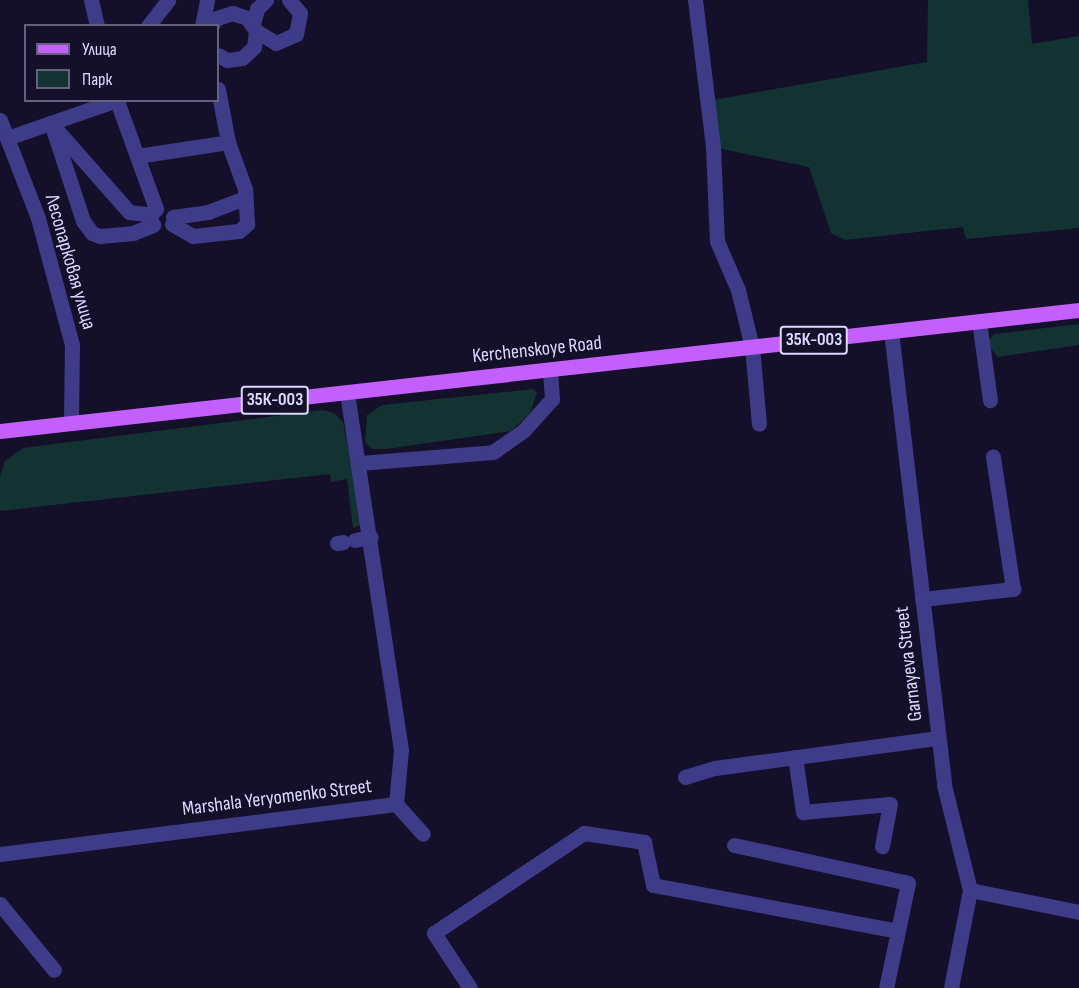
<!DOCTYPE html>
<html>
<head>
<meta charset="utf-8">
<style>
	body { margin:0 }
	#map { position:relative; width:1079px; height:988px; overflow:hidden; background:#141029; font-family:"Sofia Sans Condensed",sans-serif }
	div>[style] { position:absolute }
	.green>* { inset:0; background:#133332 }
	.minor>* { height:15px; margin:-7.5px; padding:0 7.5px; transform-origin:7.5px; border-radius:7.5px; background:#3e3b88 }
	.major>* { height:15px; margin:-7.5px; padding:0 7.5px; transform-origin:7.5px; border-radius:7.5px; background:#c35fff }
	span { translate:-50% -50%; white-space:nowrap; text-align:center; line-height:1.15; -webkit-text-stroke:4.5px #141029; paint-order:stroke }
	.shield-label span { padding:2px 4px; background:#141029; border:2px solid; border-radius:4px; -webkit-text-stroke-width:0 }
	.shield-label { font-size:18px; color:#dcd8ff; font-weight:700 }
	.street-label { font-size:20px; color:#dcd8ff }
	.legend { position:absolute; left:24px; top:24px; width:195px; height:78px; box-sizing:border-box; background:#141029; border:2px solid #64607f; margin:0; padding:8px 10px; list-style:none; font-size:18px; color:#dcd8ff }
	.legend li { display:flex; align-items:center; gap:12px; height:30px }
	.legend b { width:30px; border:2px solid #64607f }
</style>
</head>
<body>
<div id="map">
	<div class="green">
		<i style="clip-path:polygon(928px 0,1028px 0,1032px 44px,1079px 36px,1079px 228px,966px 239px,963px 227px,845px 240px,831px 233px,809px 167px,713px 147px,707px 101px,927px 62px)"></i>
		<i style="clip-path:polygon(1079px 324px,1079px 345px,998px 357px,987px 344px,994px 334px)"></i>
		<i style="clip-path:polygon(533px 389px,537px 393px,530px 413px,511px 431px,386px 449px,372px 449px,365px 442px,367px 415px,382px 405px)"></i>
		<i style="clip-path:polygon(323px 410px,334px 413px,343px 422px,362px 524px,353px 528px,347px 479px,331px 482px,330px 474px,0 511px,0 476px,5px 461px,23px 448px)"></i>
	</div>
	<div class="minor">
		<i style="left:91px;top:0;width:27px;rotate:77deg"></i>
		<i style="left:695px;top:0;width:148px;rotate:83deg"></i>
		<i style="left:713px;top:147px;width:94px;rotate:87.6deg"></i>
		<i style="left:717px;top:241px;width:53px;rotate:66.8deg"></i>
		<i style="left:738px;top:290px;width:59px;rotate:76.2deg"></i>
		<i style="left:752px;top:347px;width:77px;rotate:84.8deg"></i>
		<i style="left:253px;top:24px;width:16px;rotate:-75deg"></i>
		<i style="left:257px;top:9px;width:13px;rotate:-45deg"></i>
		<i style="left:148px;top:26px;width:33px;rotate:-52deg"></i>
		<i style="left:202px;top:26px;width:26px;rotate:-79deg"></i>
		<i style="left:211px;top:26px;width:10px;rotate:-53deg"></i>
		<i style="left:217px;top:18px;width:16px;rotate:-18deg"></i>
		<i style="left:232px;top:13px;width:16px;rotate:18deg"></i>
		<i style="left:247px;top:18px;width:16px;rotate:55deg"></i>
		<i style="left:256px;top:31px;width:16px;rotate:97deg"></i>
		<i style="left:254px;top:47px;width:16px;rotate:137deg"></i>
		<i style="left:242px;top:58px;width:15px;rotate:172deg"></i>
		<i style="left:227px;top:60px;width:10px;rotate:-151deg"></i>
		<i style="left:256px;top:31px;width:23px;rotate:31deg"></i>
		<i style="left:276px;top:43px;width:22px;rotate:-24deg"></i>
		<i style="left:296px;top:34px;width:21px;rotate:-79deg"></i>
		<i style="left:300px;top:13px;width:17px;rotate:-130deg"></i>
		<i style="left:117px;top:101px;width:115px;rotate:70.1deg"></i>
		<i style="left:0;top:120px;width:105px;rotate:68.8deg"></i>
		<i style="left:38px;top:218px;width:131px;rotate:75deg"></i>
		<i style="left:72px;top:345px;width:76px;rotate:90.8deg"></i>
		<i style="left:51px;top:123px;width:103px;rotate:71.9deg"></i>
		<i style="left:83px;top:221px;width:15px;rotate:53deg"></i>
		<i style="left:92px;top:233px;width:9px;rotate:21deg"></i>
		<i style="left:100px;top:236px;width:33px;rotate:-5deg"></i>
		<i style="left:133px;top:233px;width:22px;rotate:-22deg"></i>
		<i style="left:55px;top:128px;width:112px;rotate:48.6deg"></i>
		<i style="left:129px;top:212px;width:23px;rotate:7deg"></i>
		<i style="left:7px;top:138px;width:116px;rotate:-19.1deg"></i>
		<i style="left:137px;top:156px;width:92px;rotate:-8.7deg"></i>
		<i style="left:173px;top:217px;width:35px;rotate:-8deg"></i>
		<i style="left:208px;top:212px;width:40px;rotate:-21deg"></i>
		<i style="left:172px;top:224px;width:24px;rotate:30deg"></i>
		<i style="left:193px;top:236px;width:46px;rotate:-6.2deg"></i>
		<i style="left:239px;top:231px;width:11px;rotate:-41deg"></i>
		<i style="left:247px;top:224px;width:35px;rotate:-93deg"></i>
		<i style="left:245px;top:189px;width:50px;rotate:-109.9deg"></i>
		<i style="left:228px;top:142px;width:54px;rotate:-100.7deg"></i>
		<i style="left:979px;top:321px;width:80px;rotate:82.1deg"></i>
		<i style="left:891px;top:331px;width:457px;rotate:83.3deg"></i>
		<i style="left:944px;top:785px;width:108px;rotate:76.1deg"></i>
		<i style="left:970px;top:890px;width:100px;rotate:101deg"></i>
		<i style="left:347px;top:393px;width:361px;rotate:81.4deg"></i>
		<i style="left:401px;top:750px;width:54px;rotate:95.3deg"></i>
		<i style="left:360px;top:463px;width:133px;rotate:-4.7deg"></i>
		<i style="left:493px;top:452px;width:38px;rotate:-35deg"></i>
		<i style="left:524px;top:430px;width:42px;rotate:-47.9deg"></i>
		<i style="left:552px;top:399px;width:29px;rotate:-94deg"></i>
		<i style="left:355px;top:540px;width:16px;rotate:-11deg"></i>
		<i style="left:337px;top:543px;width:6px;rotate:-9deg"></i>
		<i style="left:922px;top:599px;width:92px;rotate:-6.3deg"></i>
		<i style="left:1013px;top:589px;width:134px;rotate:-98.6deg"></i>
		<i style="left:795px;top:757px;width:56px;rotate:81.7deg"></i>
		<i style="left:803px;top:812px;width:87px;rotate:-5.3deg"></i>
		<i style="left:890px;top:804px;width:43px;rotate:100.8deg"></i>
		<i style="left:685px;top:777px;width:31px;rotate:-17deg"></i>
		<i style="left:715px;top:768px;width:225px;rotate:-7.7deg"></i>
		<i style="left:396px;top:804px;width:40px;rotate:48deg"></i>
		<i style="left:734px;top:845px;width:178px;rotate:12.3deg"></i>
		<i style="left:908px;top:883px;width:107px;rotate:101.8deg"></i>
		<i style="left:0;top:854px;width:399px;rotate:-7.2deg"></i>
		<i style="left:970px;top:890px;width:111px;rotate:11.4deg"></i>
		<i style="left:0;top:904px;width:85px;rotate:50.7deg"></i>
		<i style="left:470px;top:988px;width:66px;rotate:-123.2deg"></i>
		<i style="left:434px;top:933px;width:180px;rotate:-33.7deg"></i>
		<i style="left:584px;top:833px;width:61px;rotate:8.5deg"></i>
		<i style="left:644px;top:842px;width:44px;rotate:78.2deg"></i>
		<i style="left:653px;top:885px;width:249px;rotate:10.6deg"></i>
	</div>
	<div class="major">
		<i style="left:0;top:431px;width:1086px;rotate:-6.4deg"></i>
	</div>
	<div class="shield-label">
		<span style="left:814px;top:340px">35К-003</span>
		<span style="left:275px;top:400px">35К-003</span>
	</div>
	<div class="street-label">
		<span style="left:70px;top:262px;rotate:74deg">Лесопарковая улица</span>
		<span style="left:537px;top:350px;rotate:-6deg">Kerchenskoye Road</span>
		<span style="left:909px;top:664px;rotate:-97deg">Garnayeva Street</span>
		<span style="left:277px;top:798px;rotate:-7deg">Marshala Yeryomenko Street</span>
	</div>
	<ul class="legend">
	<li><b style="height:8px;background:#c35fff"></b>Улица</li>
	<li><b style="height:16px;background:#133332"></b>Парк</li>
	</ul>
</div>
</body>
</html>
